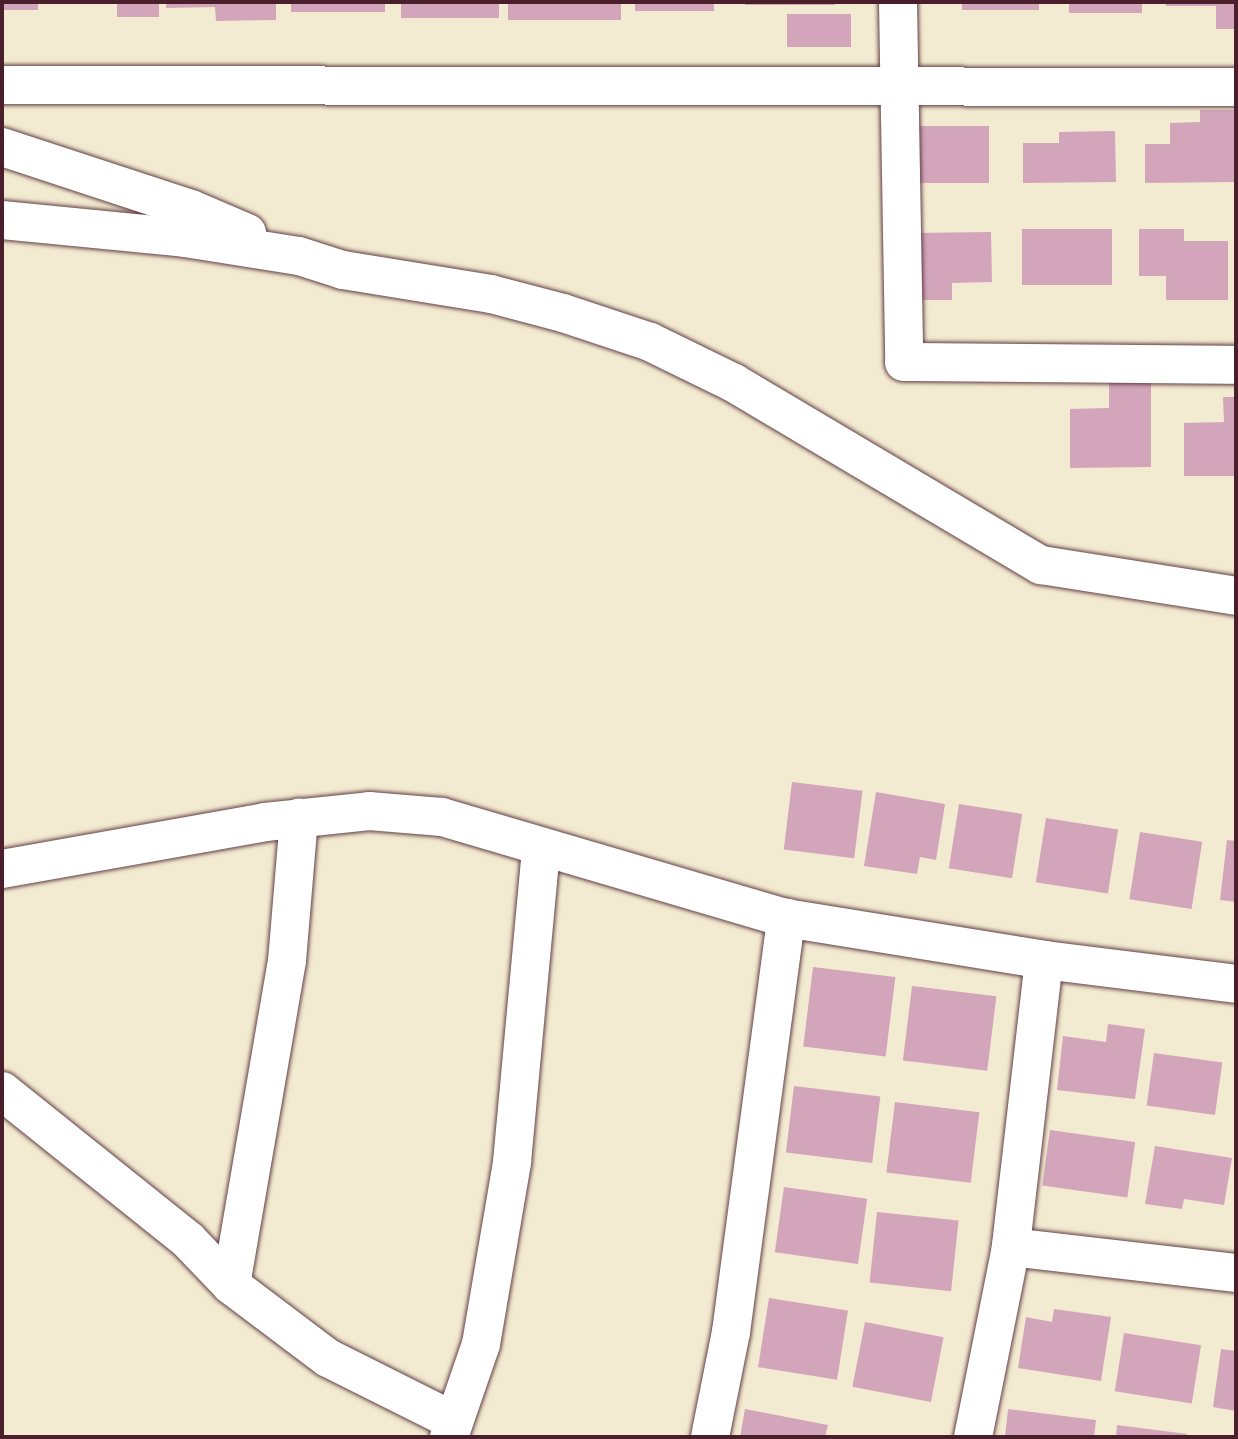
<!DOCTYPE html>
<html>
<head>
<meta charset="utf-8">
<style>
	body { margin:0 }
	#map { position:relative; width:1238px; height:1439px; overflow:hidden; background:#f3ebd1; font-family:Dekko,sans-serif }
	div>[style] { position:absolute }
	.building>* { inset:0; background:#d3a5ba; transform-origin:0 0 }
	.roads { filter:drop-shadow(0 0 2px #633e44) drop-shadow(0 0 2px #633e44) }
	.street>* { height:38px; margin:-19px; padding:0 19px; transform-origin:19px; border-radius:19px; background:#fff }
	span { translate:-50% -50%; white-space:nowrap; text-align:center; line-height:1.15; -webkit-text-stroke:5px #fcf5e5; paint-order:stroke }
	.frame { position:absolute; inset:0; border:4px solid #4a1f2b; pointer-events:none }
</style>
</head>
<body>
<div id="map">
	<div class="building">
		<i style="left:2px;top:2px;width:36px;height:8px"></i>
		<i style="left:117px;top:2px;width:42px;height:15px"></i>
		<i style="clip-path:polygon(166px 2px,276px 2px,276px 20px,216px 21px,215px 7px,166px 8px)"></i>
		<i style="left:291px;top:2px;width:94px;height:10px"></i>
		<i style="left:401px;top:2px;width:98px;height:16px"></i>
		<i style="left:508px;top:2px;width:113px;height:18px"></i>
		<i style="left:635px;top:2px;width:79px;height:9px"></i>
		<i style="left:745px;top:2px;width:90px;height:3px"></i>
		<i style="left:962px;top:2px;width:77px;height:8px"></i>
		<i style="left:1069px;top:2px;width:73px;height:11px"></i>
		<i style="clip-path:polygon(1166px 2px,1236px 2px,1236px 29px,1216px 29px,1216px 6px,1166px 6px)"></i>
		<i style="left:851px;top:14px;width:33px;height:64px;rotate:90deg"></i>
		<i style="clip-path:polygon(1200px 110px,1236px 110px,1236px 182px,1145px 183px,1145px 144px,1170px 144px,1170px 123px,1200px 122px)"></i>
		<i style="left:989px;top:126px;width:57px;height:75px;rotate:90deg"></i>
		<i style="clip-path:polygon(1115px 131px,1116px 182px,1023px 183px,1023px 143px,1059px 143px,1059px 132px)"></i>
		<i style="left:1022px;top:229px;width:90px;height:56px"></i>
		<i style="clip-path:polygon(1139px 229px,1184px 229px,1184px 241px,1228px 241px,1228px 300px,1166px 300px,1166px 276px,1139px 276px)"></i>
		<i style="clip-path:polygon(991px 232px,992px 282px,952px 283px,952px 300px,914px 300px,914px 233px)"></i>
		<i style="clip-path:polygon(1151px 380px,1151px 467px,1070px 468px,1070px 409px,1109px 408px,1109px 381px)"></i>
		<i style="clip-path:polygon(1223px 397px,1236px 397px,1236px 476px,1184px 476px,1184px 423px,1224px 422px)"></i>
		<i style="left:792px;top:782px;width:71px;height:68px;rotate:7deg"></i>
		<i style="clip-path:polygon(876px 792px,945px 804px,936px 860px,920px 857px,917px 874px,864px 866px)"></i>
		<i style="left:959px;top:804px;width:64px;height:65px;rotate:9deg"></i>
		<i style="left:1046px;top:818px;width:73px;height:65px;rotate:9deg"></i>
		<i style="left:1140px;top:832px;width:63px;height:68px;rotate:9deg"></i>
		<i style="clip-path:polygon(1227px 840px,1236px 841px,1236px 902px,1220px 900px)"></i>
		<i style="left:813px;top:967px;width:83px;height:80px;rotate:7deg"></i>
		<i style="left:912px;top:986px;width:85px;height:75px;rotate:7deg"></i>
		<i style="clip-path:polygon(1108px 1024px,1145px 1029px,1135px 1099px,1057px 1090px,1063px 1036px,1106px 1042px)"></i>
		<i style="left:1154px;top:1053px;width:69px;height:53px;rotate:8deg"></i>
		<i style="left:794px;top:1086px;width:87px;height:67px;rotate:7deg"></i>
		<i style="left:895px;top:1102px;width:85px;height:71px;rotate:7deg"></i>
		<i style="left:1050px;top:1130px;width:86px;height:56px;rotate:8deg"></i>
		<i style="clip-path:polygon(1155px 1146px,1232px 1158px,1224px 1205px,1184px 1199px,1182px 1209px,1145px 1204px)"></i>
		<i style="left:784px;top:1187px;width:84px;height:66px;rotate:8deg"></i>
		<i style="left:877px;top:1212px;width:82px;height:71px;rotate:6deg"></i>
		<i style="left:769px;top:1298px;width:80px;height:70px;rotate:9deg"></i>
		<i style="clip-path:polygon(1054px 1309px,1111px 1317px,1101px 1381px,1018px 1368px,1026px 1317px,1052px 1322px)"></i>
		<i style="left:865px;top:1322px;width:80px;height:66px;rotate:11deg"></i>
		<i style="left:1124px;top:1333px;width:78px;height:59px;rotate:9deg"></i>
		<i style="clip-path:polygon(1221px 1349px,1236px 1351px,1236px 1411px,1213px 1407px)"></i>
		<i style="clip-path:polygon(745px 1409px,828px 1425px,825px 1437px,740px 1437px)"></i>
		<i style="clip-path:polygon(1008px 1409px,1096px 1420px,1094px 1437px,1005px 1437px)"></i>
		<i style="clip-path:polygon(1117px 1425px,1187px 1434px,1187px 1437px,1116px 1437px)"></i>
	</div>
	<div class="roads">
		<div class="street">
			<i style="left:898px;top:2px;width:360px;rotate:89deg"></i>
			<i style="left:904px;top:362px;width:332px;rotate:0.5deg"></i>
			<i style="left:2px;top:85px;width:1234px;rotate:0.09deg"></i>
			<i style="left:2px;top:147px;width:199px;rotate:18.2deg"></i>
			<i style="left:191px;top:209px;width:61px;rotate:23.2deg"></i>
			<i style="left:2px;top:220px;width:184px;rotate:5.6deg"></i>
			<i style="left:185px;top:238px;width:115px;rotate:9deg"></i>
			<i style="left:299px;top:256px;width:46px;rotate:17.7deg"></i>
			<i style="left:343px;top:270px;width:150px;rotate:9.2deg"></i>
			<i style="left:491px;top:294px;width:74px;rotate:14.8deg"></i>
			<i style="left:563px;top:313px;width:92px;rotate:18.4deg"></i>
			<i style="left:650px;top:342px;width:93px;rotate:26deg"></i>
			<i style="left:734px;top:383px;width:357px;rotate:30.7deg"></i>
			<i style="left:1041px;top:565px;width:197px;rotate:9deg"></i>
			<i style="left:2px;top:869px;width:267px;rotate:-10.1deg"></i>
			<i style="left:265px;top:822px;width:105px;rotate:-6deg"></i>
			<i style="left:369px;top:811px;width:73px;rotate:4.7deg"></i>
			<i style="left:442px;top:817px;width:359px;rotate:16.4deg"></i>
			<i style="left:1044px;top:960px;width:193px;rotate:7.1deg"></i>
			<i style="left:2px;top:1091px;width:238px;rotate:38.7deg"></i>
			<i style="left:188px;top:1240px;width:62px;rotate:46.3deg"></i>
			<i style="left:231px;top:1285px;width:121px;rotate:37deg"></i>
			<i style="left:328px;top:1358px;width:141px;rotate:26.6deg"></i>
			<i style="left:1011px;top:1247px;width:226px;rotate:6.6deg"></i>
			<i style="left:231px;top:1285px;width:329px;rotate:-80.2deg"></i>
			<i style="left:287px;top:961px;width:144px;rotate:-85.2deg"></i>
			<i style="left:449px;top:1437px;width:98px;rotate:-71deg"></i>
			<i style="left:481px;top:1344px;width:185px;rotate:-80.3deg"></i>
			<i style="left:512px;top:1162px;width:314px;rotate:-84.7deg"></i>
			<i style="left:710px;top:1437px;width:107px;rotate:-78.7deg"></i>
			<i style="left:731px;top:1332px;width:418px;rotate:-82.4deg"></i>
			<i style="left:786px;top:918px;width:261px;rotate:9.2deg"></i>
			<i style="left:1044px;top:960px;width:289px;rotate:96.6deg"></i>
			<i style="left:1011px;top:1247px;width:194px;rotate:101.3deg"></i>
		</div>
	</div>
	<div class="frame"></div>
</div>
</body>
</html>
